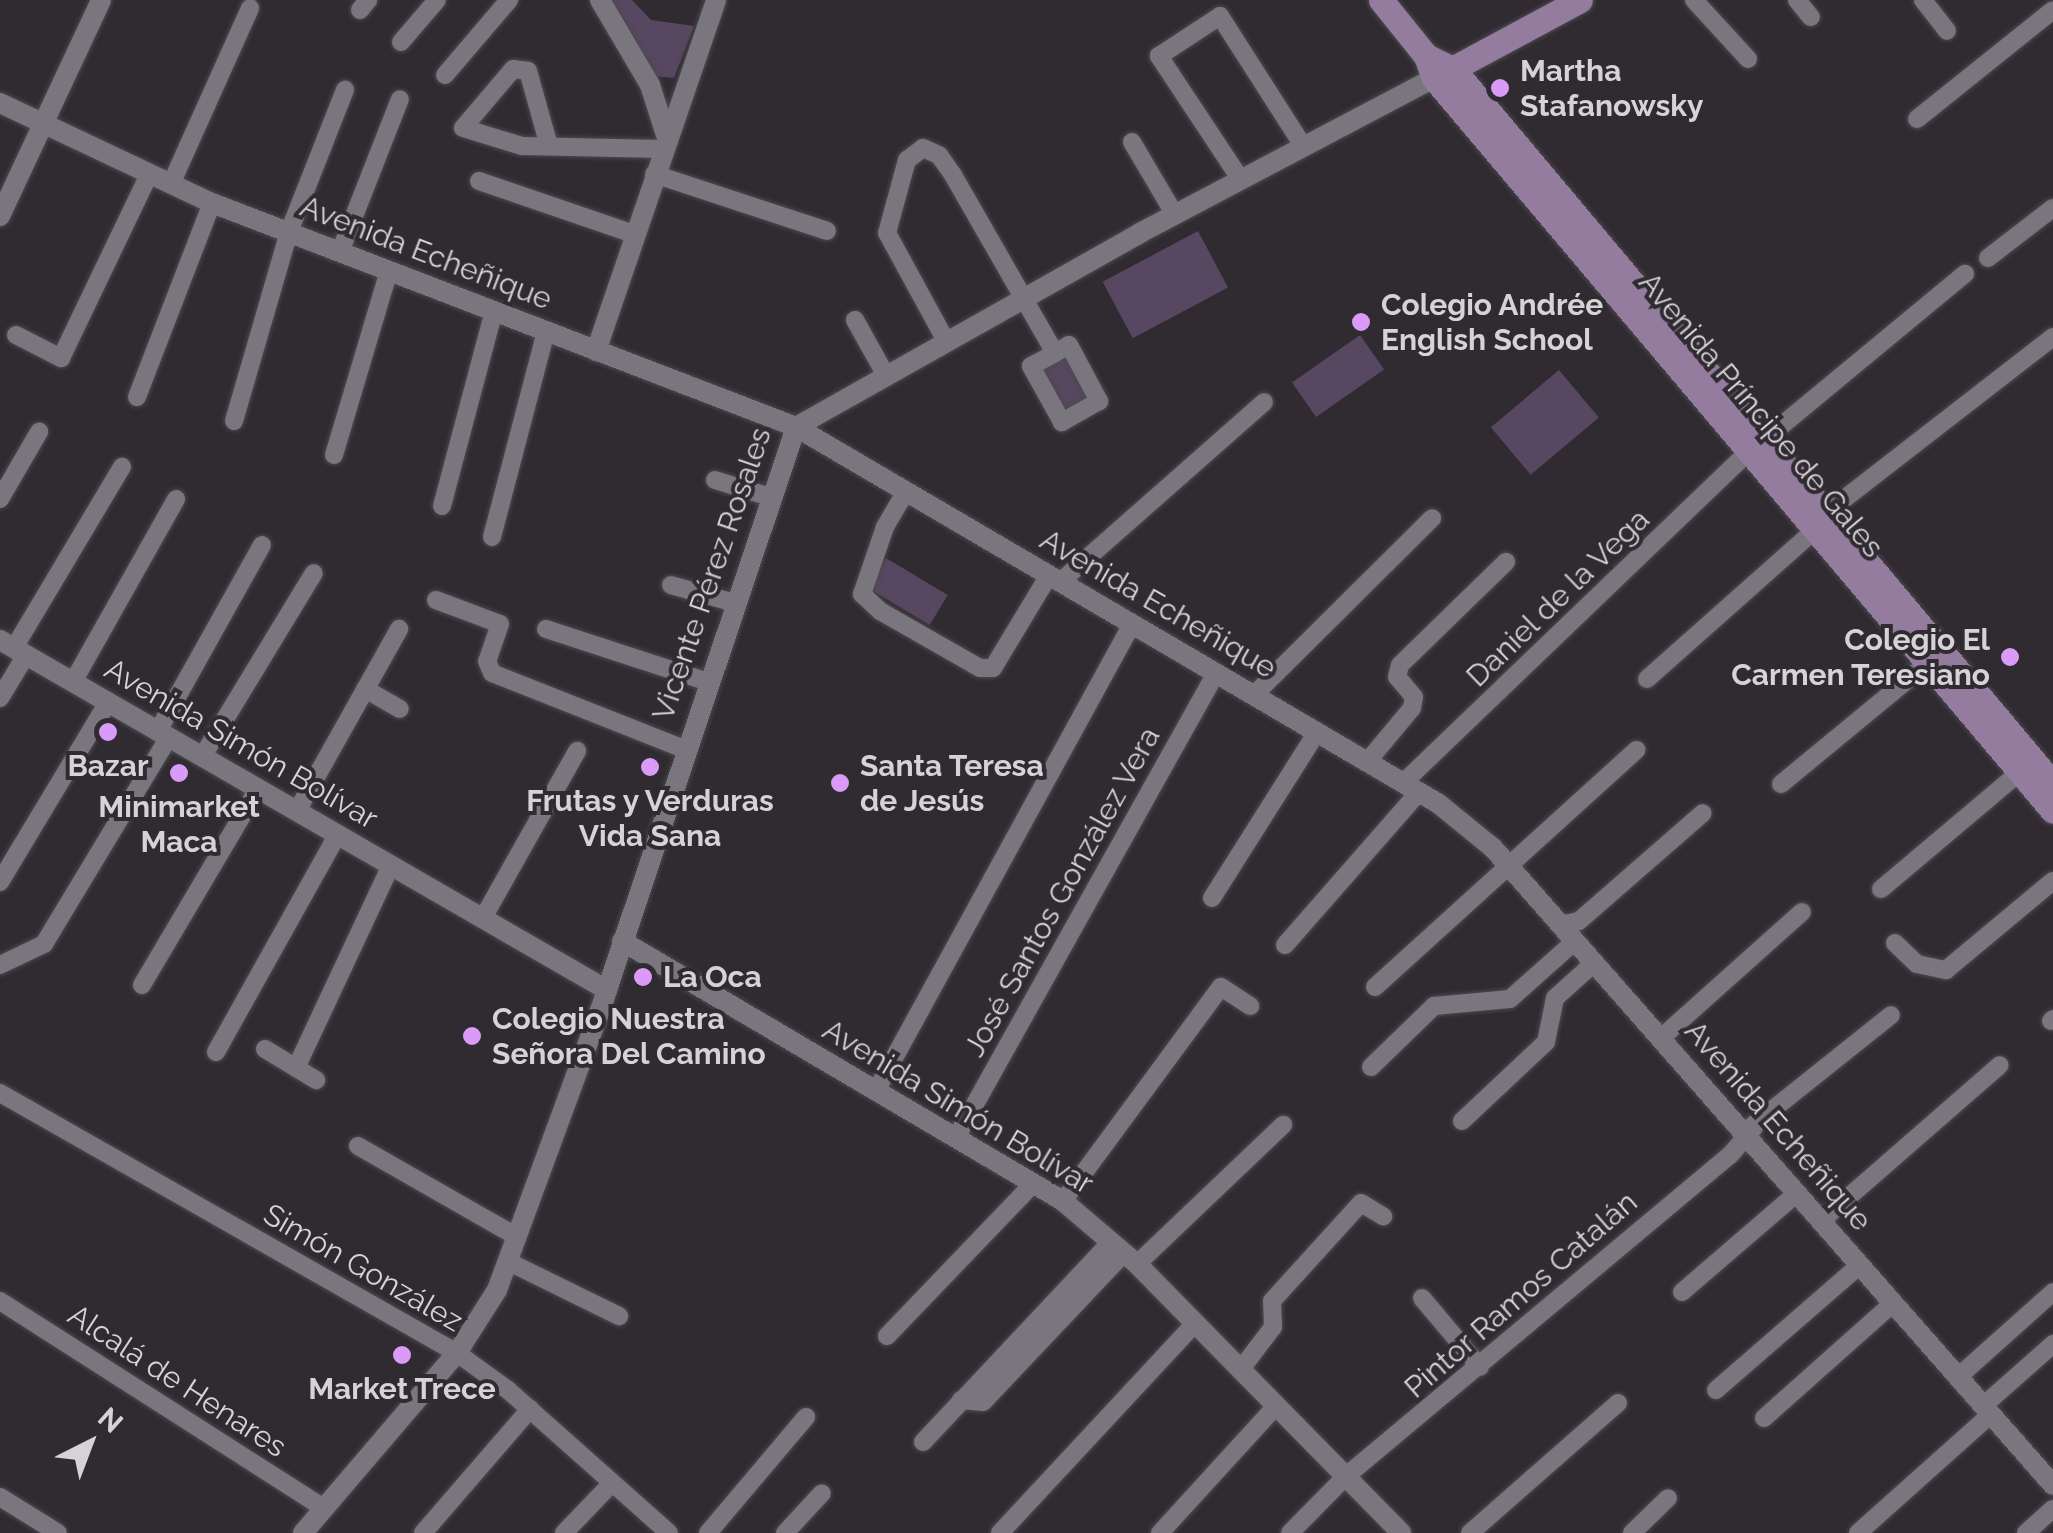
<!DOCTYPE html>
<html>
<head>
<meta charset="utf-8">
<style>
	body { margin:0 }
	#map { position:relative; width:2053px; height:1533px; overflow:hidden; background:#2f2b31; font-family:Raleway,sans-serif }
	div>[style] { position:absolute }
	.green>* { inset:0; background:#584760; transform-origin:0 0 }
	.roads { filter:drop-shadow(0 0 2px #4c494e) drop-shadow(0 0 2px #4c494e) }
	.minor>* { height:18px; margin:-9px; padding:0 9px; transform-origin:9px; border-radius:9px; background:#7a767d }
	.tertiary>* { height:20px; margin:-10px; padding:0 10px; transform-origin:10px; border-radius:10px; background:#7a767d }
	.secondary>* { height:25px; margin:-12.5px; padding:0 12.5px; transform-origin:12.5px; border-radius:12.5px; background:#937c9e }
	.dots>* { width:28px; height:28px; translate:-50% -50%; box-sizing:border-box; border:5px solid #2f2b31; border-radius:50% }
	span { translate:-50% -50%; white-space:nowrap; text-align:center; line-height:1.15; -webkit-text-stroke:8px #2f2b31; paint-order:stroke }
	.poi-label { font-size:30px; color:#d6d3d7; font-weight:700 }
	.left { translate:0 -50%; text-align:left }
	.right { translate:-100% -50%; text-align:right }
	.street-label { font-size:30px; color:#d6d3d7 }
	.north { position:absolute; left:40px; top:1393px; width:100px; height:100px; -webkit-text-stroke:8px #2f2b31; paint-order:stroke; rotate:42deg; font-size:28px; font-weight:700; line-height:40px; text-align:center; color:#d6d3d7 }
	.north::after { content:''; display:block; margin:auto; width:35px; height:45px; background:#d6d3d7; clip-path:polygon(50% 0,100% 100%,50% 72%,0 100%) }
</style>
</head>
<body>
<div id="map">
	<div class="green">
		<i style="clip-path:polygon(611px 0,632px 0,651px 20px,694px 26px,674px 78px,651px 76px)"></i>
		<i style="left:1198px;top:231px;width:64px;height:108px;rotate:62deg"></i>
		<i style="left:1360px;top:335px;width:42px;height:83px;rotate:55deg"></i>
		<i style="left:1067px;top:355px;width:50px;height:29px;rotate:61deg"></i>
		<i style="left:1559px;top:370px;width:62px;height:89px;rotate:50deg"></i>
		<i style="left:886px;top:558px;width:72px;height:35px;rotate:31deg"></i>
	</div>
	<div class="roads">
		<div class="minor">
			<i style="left:1694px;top:0;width:80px;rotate:47.5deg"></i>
			<i style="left:1797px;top:0;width:22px;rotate:51deg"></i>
			<i style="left:1923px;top:0;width:39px;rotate:52deg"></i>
			<i style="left:360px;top:10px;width:13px;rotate:-51deg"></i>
			<i style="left:401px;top:42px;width:55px;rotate:-49.4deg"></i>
			<i style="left:445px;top:75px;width:99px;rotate:-49.5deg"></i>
			<i style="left:1917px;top:119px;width:174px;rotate:-38.7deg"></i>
			<i style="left:1132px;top:142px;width:85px;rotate:59.5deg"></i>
			<i style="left:549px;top:146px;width:78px;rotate:-105.6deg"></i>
			<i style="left:528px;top:71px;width:15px;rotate:-172deg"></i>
			<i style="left:513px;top:69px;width:77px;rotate:130.3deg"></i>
			<i style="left:463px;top:128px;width:62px;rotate:17deg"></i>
			<i style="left:522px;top:146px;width:140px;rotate:1.2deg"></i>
			<i style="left:654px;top:174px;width:182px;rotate:18.2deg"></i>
			<i style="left:1241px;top:180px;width:149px;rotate:-123.5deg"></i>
			<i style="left:1159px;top:56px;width:73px;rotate:-33.3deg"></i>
			<i style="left:1220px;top:16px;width:154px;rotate:57.4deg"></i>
			<i style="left:479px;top:181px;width:164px;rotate:18.9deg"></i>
			<i style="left:171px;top:184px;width:193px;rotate:-65.8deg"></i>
			<i style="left:340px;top:252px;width:164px;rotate:-68.6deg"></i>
			<i style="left:1988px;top:258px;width:82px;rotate:-37.6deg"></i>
			<i style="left:855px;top:320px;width:62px;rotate:60.9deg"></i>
			<i style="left:16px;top:335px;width:51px;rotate:27.1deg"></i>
			<i style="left:61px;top:358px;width:204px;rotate:-64.4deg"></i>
			<i style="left:946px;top:341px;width:123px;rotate:-118.6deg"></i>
			<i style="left:887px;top:233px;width:76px;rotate:-74.7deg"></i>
			<i style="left:907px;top:160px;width:20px;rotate:-37deg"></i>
			<i style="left:923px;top:148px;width:17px;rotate:24deg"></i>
			<i style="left:939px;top:155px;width:24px;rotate:55deg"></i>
			<i style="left:953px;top:175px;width:205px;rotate:60.2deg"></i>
			<i style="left:1055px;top:353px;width:16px;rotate:-30deg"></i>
			<i style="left:1069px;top:345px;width:64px;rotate:61.8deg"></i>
			<i style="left:1099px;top:401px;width:43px;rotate:150.4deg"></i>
			<i style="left:1062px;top:422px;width:64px;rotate:-119deg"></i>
			<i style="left:1031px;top:366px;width:27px;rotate:-28deg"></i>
			<i style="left:137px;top:397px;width:208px;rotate:-68.9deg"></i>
			<i style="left:234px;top:421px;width:197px;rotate:-73.8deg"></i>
			<i style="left:289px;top:232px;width:153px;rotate:-68.5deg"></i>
			<i style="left:1764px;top:440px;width:261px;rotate:-39.6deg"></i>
			<i style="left:334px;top:455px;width:193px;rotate:-73.4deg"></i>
			<i style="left:715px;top:480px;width:58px;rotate:17.2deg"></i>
			<i style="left:906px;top:491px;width:42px;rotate:120.3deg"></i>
			<i style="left:885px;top:527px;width:71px;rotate:108.9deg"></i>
			<i style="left:862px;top:594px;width:25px;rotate:43deg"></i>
			<i style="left:880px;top:611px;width:115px;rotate:29.7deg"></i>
			<i style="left:980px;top:668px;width:13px"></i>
			<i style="left:993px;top:668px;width:109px;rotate:-58.9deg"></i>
			<i style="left:0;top:499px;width:78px;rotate:-59.8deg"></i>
			<i style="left:442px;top:506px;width:202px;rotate:-75.1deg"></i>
			<i style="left:1826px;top:513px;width:287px;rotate:-37.8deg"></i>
			<i style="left:492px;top:537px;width:213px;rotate:-75.3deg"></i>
			<i style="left:1060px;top:582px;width:272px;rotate:-41.4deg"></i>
			<i style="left:671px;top:585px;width:66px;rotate:15.7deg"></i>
			<i style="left:436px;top:600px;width:68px;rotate:20.6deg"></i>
			<i style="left:500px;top:624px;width:39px;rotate:109deg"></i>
			<i style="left:487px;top:661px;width:13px;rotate:67deg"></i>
			<i style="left:492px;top:673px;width:209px;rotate:21.6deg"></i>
			<i style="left:546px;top:629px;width:170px;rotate:18.1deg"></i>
			<i style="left:14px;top:648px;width:211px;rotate:-59.2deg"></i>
			<i style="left:1647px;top:679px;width:225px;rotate:-41.6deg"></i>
			<i style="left:73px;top:682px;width:210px;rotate:-60.6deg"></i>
			<i style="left:365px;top:689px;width:40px;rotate:29.7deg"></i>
			<i style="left:1254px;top:695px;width:251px;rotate:-44.8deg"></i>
			<i style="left:0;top:698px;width:50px;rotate:-58.8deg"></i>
			<i style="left:158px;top:731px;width:213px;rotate:-60.8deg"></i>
			<i style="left:202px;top:757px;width:215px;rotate:-58.7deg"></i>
			<i style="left:1367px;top:762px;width:70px;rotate:-50.2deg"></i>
			<i style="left:1412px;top:708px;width:11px;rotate:-80deg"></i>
			<i style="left:1414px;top:697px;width:26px;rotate:-130deg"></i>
			<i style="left:1397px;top:677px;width:12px;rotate:-76deg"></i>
			<i style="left:1400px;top:665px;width:148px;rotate:-44.2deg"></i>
			<i style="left:1403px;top:783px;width:480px;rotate:-43.8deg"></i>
			<i style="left:1781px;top:784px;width:190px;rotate:-39.5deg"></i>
			<i style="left:297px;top:811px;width:209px;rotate:-60.7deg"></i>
			<i style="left:0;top:882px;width:210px;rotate:-59deg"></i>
			<i style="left:1881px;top:889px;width:182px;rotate:-40.1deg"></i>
			<i style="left:1212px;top:898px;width:196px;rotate:-57.7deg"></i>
			<i style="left:483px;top:918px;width:192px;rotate:-60.6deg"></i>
			<i style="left:1560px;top:925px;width:19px;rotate:-12deg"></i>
			<i style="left:1579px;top:921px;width:164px;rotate:-41.1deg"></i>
			<i style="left:1895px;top:943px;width:30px;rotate:44deg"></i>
			<i style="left:1917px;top:964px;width:30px;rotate:12deg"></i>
			<i style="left:1946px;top:970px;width:139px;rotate:-39.8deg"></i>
			<i style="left:1285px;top:945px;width:203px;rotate:-48.8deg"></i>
			<i style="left:0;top:965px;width:49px;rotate:-25.5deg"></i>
			<i style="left:44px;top:944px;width:242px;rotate:-58.9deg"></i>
			<i style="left:142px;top:985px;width:228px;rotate:-59.4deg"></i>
			<i style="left:1375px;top:987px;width:353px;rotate:-42.2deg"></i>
			<i style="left:2051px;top:1021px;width:3px;rotate:-45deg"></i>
			<i style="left:1661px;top:1038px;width:189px;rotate:-41.8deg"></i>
			<i style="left:265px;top:1049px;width:60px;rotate:31.3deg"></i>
			<i style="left:216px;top:1052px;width:250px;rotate:-60.8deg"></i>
			<i style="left:1371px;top:1067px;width:88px;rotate:-44.1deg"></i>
			<i style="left:1434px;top:1006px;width:76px;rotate:-5.3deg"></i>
			<i style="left:1510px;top:999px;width:87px;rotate:-41.7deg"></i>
			<i style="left:296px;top:1068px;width:224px;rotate:-64.9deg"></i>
			<i style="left:876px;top:1091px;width:533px;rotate:-61.27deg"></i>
			<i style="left:0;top:1093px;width:526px;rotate:29.64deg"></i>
			<i style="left:457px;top:1353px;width:63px;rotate:36deg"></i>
			<i style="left:508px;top:1390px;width:215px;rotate:41.6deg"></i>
			<i style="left:1462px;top:1121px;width:115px;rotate:-43.2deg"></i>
			<i style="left:1546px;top:1042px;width:45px;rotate:-78.4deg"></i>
			<i style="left:1555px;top:998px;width:52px;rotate:-41.9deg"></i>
			<i style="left:1747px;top:1130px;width:184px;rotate:-38.6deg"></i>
			<i style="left:956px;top:1138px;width:533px;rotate:-60.79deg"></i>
			<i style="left:358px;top:1146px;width:182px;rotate:29.7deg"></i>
			<i style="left:1063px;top:1201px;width:266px;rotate:-53.6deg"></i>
			<i style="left:1221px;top:987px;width:35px;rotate:33deg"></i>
			<i style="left:1821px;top:1221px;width:237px;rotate:-41.1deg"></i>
			<i style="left:507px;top:1261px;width:125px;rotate:26.2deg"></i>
			<i style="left:1137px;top:1264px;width:202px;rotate:-43.6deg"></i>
			<i style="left:1682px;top:1292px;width:152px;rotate:-40.7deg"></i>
			<i style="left:1422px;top:1298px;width:90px;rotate:50deg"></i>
			<i style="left:0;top:1301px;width:384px;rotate:32.6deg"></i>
			<i style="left:887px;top:1336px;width:211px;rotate:-46.2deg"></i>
			<i style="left:1241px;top:1369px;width:53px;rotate:-52.7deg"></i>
			<i style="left:1273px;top:1327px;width:26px;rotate:-92deg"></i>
			<i style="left:1272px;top:1301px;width:132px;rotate:-47.8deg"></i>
			<i style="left:1361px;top:1203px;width:26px;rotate:31deg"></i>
			<i style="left:1958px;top:1377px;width:127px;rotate:-41.8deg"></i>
			<i style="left:1716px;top:1390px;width:191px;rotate:-41deg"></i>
			<i style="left:961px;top:1400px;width:22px;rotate:5deg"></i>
			<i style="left:983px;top:1402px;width:205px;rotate:-46.6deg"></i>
			<i style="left:1983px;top:1406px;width:94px;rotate:-41.5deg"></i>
			<i style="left:1764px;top:1418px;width:173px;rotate:-41.7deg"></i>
			<i style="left:923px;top:1442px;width:274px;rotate:-46.8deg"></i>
			<i style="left:0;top:1497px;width:68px;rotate:31.8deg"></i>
			<i style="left:423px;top:1533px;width:164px;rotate:-49.2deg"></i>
			<i style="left:564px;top:1533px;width:69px;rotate:-46.2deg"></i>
			<i style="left:708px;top:1533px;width:152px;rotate:-49.8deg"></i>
			<i style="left:785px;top:1533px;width:54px;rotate:-47.2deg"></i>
			<i style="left:1000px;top:1533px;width:287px;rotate:-47.1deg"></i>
			<i style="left:1160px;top:1533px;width:173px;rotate:-47.6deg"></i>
			<i style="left:1290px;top:1533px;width:78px;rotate:-45.5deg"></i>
			<i style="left:1345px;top:1477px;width:502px;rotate:-39.91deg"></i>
			<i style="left:1730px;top:1155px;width:37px;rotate:-49deg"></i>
			<i style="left:1470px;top:1533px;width:197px;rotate:-41.3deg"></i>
			<i style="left:1632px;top:1533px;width:50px;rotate:-44.2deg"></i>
			<i style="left:1858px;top:1533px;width:178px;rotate:-41.8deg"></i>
			<i style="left:2026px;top:1533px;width:36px;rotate:-42deg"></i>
		</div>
		<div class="tertiary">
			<i style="left:600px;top:0;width:99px;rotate:59.5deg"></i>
			<i style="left:650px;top:85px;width:52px;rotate:72.3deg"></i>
			<i style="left:0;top:103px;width:234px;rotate:25.3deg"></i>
			<i style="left:212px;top:203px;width:625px;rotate:20.98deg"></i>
			<i style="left:796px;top:427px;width:745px;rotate:30.38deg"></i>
			<i style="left:1439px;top:804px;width:70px;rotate:39.2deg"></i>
			<i style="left:1493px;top:848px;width:848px;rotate:48.68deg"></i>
			<i style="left:0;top:216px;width:238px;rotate:-64.9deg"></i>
			<i style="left:596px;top:351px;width:371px;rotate:-71.1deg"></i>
			<i style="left:0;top:640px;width:701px;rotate:29.97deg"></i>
			<i style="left:622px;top:941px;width:512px;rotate:30.52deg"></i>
			<i style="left:1063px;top:1201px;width:97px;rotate:40.4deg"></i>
			<i style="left:1137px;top:1264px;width:377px;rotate:45.5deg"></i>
			<i style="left:303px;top:1533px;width:237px;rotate:-49.5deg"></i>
			<i style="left:457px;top:1353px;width:75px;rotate:-57.6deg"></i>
			<i style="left:497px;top:1290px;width:310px;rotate:-69.8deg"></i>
			<i style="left:604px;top:999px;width:603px;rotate:-71.44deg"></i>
			<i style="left:796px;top:427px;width:395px;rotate:-29.4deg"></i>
			<i style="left:1140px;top:233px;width:332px;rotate:-27.8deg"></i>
		</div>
		<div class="secondary">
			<i style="left:1381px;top:0;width:72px;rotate:51.2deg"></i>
			<i style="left:1426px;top:56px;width:23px;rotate:70deg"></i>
			<i style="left:1434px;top:78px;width:959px;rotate:49.82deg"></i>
			<i style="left:1426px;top:56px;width:30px;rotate:26deg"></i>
			<i style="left:1453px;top:69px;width:933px;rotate:50deg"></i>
			<i style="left:1439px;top:76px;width:160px;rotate:-28.3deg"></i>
		</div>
	</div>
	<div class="dots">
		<i style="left:1500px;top:88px;background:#da9af7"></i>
		<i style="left:1361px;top:322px;background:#da9af7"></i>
		<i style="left:2010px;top:657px;background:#da9af7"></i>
		<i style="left:108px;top:732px;background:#da9af7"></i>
		<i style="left:650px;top:767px;background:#da9af7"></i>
		<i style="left:179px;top:773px;background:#da9af7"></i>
		<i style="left:840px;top:783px;background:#da9af7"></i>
		<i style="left:643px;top:977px;background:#da9af7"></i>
		<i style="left:472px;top:1036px;background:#da9af7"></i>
		<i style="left:402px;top:1355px;background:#da9af7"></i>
	</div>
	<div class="poi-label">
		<span class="left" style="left:1520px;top:88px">Martha<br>Stafanowsky</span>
		<span class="left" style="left:1381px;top:322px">Colegio Andrée<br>English School</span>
		<span class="right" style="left:1990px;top:657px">Colegio El<br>Carmen Teresiano</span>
		<span style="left:108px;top:766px">Bazar</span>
		<span class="left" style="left:860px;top:783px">Santa Teresa<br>de Jesús</span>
		<span style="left:650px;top:818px">Frutas y Verduras<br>Vida Sana</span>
		<span style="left:179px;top:824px">Minimarket<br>Maca</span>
		<span class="left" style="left:663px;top:977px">La Oca</span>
		<span class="left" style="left:492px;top:1036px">Colegio Nuestra<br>Señora Del Camino</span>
		<span style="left:402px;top:1389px">Market Trece</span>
	</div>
	<div class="street-label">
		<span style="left:426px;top:253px;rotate:21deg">Avenida Echeñique</span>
		<span style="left:1761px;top:415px;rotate:50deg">Avenida Príncipe de Gales</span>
		<span style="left:712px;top:574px;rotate:-71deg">Vicente Pérez Rosales</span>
		<span style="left:1558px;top:598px;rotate:-44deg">Daniel de la Vega</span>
		<span style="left:1158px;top:604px;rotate:30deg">Avenida Echeñique</span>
		<span style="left:241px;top:744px;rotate:30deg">Avenida Simón Bolívar</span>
		<span style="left:1062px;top:892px;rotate:-61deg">José Santos González Vera</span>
		<span style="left:958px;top:1107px;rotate:31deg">Avenida Simón Bolívar</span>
		<span style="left:1778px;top:1126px;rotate:49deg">Avenida Echeñique</span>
		<span style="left:363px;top:1268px;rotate:30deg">Simón González</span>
		<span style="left:1521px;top:1295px;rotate:-41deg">Pintor Ramos Catalán</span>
		<span style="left:177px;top:1381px;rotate:33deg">Alcalá de Henares</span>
	</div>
	<div class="north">N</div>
</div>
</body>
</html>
